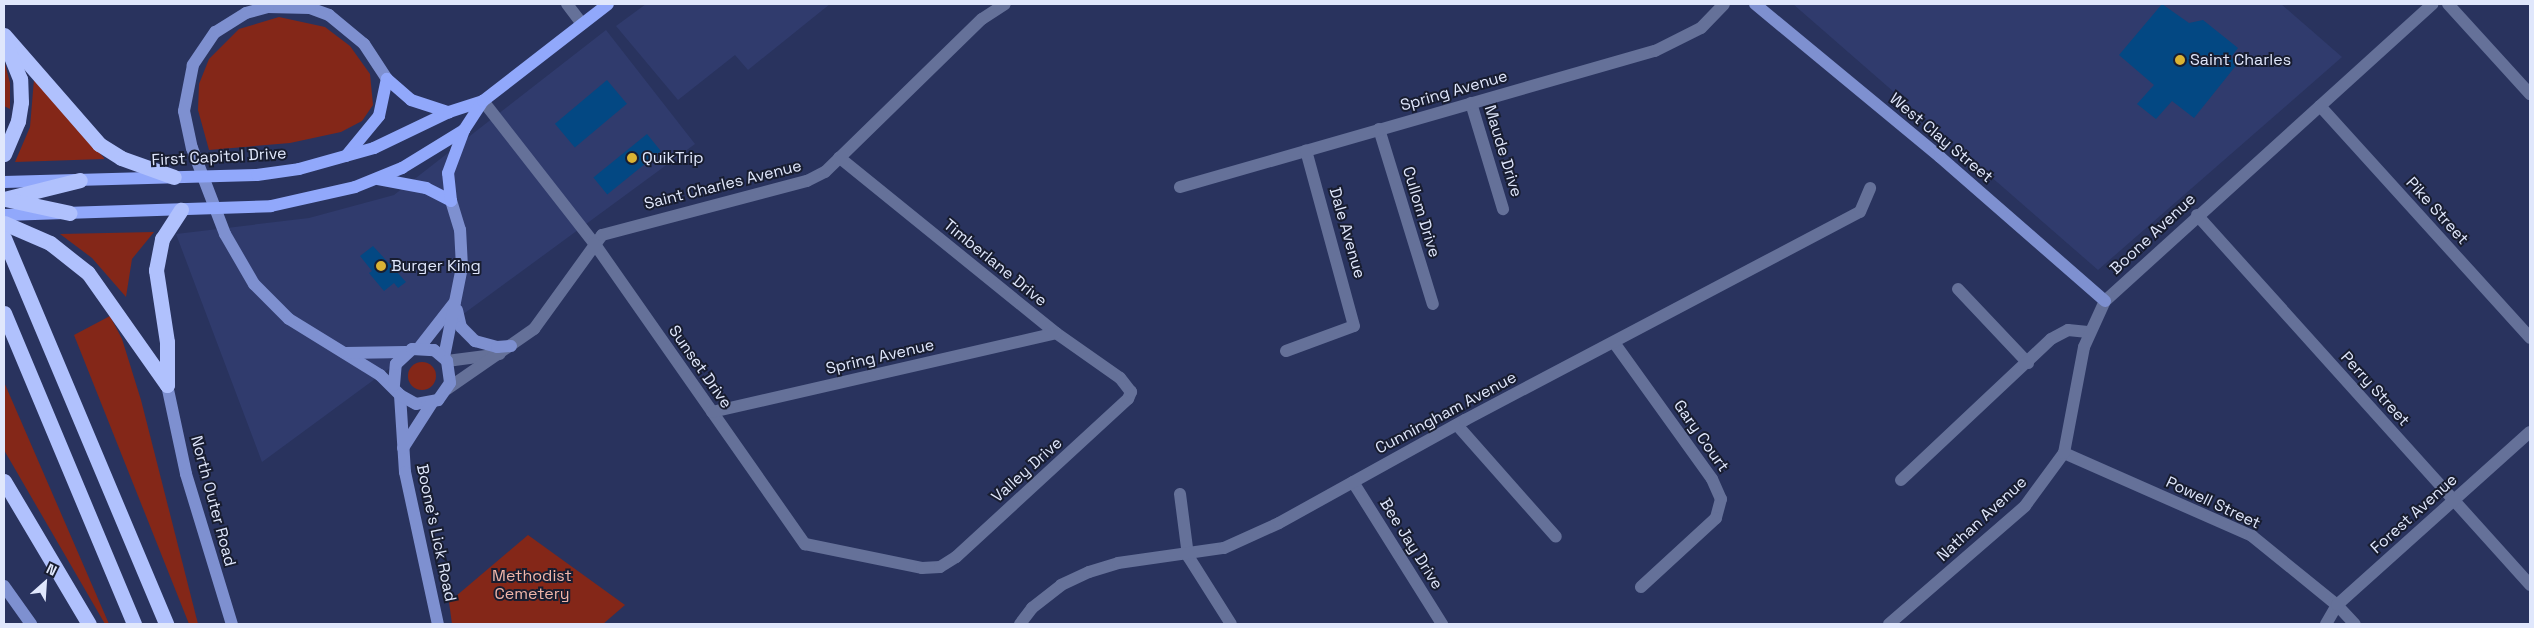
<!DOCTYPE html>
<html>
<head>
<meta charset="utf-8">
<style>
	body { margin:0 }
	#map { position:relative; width:2534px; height:628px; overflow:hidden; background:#29335e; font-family:"Space Grotesk",sans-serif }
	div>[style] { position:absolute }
	.built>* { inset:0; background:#303b6d }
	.green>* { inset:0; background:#842718 }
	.round { border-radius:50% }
	.building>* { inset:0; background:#034883; transform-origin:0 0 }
	.street>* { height:12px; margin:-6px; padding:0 6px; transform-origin:6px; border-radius:6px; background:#657199 }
	.secondary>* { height:12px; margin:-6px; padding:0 6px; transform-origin:6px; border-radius:6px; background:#7e90d0 }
	.primary>* { height:12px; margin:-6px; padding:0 6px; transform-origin:6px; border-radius:6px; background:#91a8fb }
	.highway>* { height:15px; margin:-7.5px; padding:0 7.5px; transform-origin:7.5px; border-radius:7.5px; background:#b0c1fd }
	.dots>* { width:14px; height:14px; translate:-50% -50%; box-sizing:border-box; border:2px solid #181d30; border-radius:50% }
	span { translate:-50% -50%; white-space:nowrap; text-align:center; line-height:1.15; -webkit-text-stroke:4px #181d30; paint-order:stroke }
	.poi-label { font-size:16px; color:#e0e7fc }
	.left { translate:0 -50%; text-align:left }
	.street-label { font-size:16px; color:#e0e7fc }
	.park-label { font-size:16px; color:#f0b6aa }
	.frame { position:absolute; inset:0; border:5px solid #e0e7fc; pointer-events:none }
	.north { position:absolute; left:20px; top:558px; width:50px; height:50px; -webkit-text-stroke:4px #181d30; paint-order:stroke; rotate:26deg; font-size:14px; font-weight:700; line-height:20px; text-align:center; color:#e0e7fc }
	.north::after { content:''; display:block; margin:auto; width:18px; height:22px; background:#e0e7fc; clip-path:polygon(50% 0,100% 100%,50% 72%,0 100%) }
</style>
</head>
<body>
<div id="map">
	<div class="built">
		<i style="clip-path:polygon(646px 4px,830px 4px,748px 70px,735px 55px,678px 100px,616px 26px)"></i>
		<i style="clip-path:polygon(1793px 4px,2281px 4px,2342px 57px,2098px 270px)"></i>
		<i style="clip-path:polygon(606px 30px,695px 144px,262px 462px,176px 234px,309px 218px,394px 195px)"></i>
	</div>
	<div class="green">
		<i style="clip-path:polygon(279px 17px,325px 27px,350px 46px,370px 74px,373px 105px,362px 121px,341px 132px,290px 143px,209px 150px,198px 110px,199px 84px,209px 59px,239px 29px)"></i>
		<i style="clip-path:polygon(4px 60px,10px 83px,10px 109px,4px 106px)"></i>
		<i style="clip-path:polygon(34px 79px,104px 158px,104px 159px,15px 162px,30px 127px)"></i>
		<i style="clip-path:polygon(154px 232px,132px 259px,126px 297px,92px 258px,60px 234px)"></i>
		<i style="clip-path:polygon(110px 316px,122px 339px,141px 400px,198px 624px,189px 624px,74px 335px)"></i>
		<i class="round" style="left:408px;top:362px;width:28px;height:28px"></i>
		<i style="clip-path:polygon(4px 382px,109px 624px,105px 624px,4px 450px)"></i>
		<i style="clip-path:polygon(528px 535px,625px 605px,603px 624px,452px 624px,449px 602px)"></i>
	</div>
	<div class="building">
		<i style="clip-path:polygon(2162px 4px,2189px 23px,2203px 20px,2238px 48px,2231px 57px,2238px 63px,2194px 118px,2172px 101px,2156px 119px,2137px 104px,2154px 85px,2119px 55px)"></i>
		<i style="left:607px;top:80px;width:31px;height:68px;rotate:50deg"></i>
		<i style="left:647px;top:134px;width:22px;height:69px;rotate:51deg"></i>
		<i style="clip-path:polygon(373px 246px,406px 282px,398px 288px,394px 283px,384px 291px,369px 273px,372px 271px,360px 256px)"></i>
	</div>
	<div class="street">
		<i style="left:567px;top:4px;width:25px;rotate:53deg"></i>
		<i style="left:2448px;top:4px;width:122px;rotate:47.7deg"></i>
		<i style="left:483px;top:101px;width:180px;rotate:52deg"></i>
		<i style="left:594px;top:243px;width:368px;rotate:55deg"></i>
		<i style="left:805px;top:544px;width:119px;rotate:11.6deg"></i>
		<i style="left:922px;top:568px;width:18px;rotate:-3deg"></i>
		<i style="left:940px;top:567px;width:19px;rotate:-32deg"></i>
		<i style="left:956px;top:557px;width:234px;rotate:-42.6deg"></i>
		<i style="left:1128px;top:399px;width:8px;rotate:-67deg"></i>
		<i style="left:1131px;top:392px;width:18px;rotate:-128deg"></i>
		<i style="left:1120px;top:378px;width:78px;rotate:-144.9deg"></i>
		<i style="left:1056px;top:333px;width:279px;rotate:-141deg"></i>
		<i style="left:1471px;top:103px;width:111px;rotate:73.2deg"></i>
		<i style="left:2320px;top:106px;width:313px;rotate:47.8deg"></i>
		<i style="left:1379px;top:129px;width:183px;rotate:72.9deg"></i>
		<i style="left:1180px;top:187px;width:494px;rotate:-16deg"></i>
		<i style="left:1655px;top:51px;width:51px;rotate:-26.6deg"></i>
		<i style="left:1701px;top:28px;width:33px;rotate:-46deg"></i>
		<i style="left:2197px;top:215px;width:498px;rotate:48deg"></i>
		<i style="left:1958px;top:289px;width:102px;rotate:46.6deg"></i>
		<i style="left:1615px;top:344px;width:166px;rotate:54.3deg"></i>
		<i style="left:1712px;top:479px;width:22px;rotate:66deg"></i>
		<i style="left:1721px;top:499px;width:20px;rotate:105deg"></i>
		<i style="left:1716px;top:518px;width:102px;rotate:137.4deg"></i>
		<i style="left:1286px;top:351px;width:72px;rotate:-20.2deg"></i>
		<i style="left:1354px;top:326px;width:182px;rotate:-105.3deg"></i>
		<i style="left:447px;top:361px;width:53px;rotate:-7.5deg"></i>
		<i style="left:447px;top:389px;width:106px;rotate:-34.6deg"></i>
		<i style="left:534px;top:329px;width:116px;rotate:-54.1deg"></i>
		<i style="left:602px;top:235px;width:212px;rotate:-14.8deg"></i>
		<i style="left:807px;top:181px;width:20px;rotate:-27deg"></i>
		<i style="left:825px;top:172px;width:219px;rotate:-44.3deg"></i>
		<i style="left:982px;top:19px;width:27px;rotate:-33deg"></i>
		<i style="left:712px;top:412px;width:353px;rotate:-12.9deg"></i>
		<i style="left:1457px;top:425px;width:149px;rotate:48.5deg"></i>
		<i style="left:2064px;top:453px;width:206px;rotate:23.8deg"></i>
		<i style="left:2252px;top:536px;width:109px;rotate:39.1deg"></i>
		<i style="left:2337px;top:605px;width:26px;rotate:47deg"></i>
		<i style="left:1901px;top:480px;width:206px;rotate:-43.2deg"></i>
		<i style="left:2051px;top:339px;width:19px;rotate:-28deg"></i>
		<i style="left:2068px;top:330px;width:20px;rotate:6deg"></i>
		<i style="left:1353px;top:482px;width:168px;rotate:57.9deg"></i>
		<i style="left:1180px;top:494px;width:63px;rotate:82.6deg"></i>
		<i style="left:1188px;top:556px;width:80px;rotate:57.7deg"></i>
		<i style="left:1020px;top:624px;width:20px;rotate:-53deg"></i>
		<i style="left:1032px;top:608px;width:37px;rotate:-38deg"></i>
		<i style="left:1061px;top:585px;width:31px;rotate:-25deg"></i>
		<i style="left:1089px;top:572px;width:30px;rotate:-17deg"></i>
		<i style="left:1118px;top:563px;width:107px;rotate:-8.1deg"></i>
		<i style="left:1224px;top:548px;width:60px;rotate:-24.4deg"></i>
		<i style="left:1279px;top:523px;width:213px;rotate:-29deg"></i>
		<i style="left:1465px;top:420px;width:446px;rotate:-27.8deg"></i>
		<i style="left:1860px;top:212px;width:26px;rotate:-67deg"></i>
		<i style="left:1889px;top:624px;width:180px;rotate:-40.9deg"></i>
		<i style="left:2025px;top:506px;width:66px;rotate:-53.7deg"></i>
		<i style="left:2064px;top:453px;width:108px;rotate:-79.3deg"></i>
		<i style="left:2084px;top:347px;width:51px;rotate:-65.5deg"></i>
		<i style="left:2105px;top:301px;width:442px;rotate:-42.2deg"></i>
		<i style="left:2326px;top:624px;width:22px;rotate:-60deg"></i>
		<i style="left:2337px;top:605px;width:259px;rotate:-41.9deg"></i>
	</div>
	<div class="secondary">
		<i style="left:1755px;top:4px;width:240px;rotate:39.6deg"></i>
		<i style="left:1940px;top:157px;width:219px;rotate:41.1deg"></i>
		<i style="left:387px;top:79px;width:42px;rotate:-123.3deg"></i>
		<i style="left:364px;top:44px;width:45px;rotate:-140.4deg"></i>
		<i style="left:329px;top:15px;width:20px;rotate:-160deg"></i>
		<i style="left:310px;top:8px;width:42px;rotate:-178.6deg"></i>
		<i style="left:268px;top:7px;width:23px;rotate:165deg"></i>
		<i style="left:246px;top:13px;width:36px;rotate:148deg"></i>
		<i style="left:215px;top:32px;width:40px;rotate:124deg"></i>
		<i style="left:193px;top:65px;width:47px;rotate:101.1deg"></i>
		<i style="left:184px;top:111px;width:38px;rotate:78deg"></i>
		<i style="left:192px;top:148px;width:92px;rotate:69deg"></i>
		<i style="left:225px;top:234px;width:58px;rotate:59.9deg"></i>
		<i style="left:254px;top:284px;width:49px;rotate:45deg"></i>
		<i style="left:289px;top:319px;width:107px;rotate:31.6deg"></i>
		<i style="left:380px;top:375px;width:28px;rotate:45deg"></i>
		<i style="left:400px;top:395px;width:77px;rotate:86.3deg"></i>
		<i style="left:405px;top:472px;width:156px;rotate:77.8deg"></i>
		<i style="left:457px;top:310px;width:17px;rotate:77deg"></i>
		<i style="left:461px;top:327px;width:20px;rotate:45deg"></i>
		<i style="left:475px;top:341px;width:23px;rotate:15deg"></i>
		<i style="left:497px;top:347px;width:14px;rotate:-4deg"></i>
		<i style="left:419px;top:348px;width:58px;rotate:-52deg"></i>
		<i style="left:345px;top:353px;width:61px;rotate:-0.9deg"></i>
		<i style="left:444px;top:357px;width:92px;rotate:-78.7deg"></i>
		<i style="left:462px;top:267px;width:37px;rotate:-93deg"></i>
		<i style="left:460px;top:230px;width:30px;rotate:-107deg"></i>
		<i style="left:167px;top:385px;width:91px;rotate:77.9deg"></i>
		<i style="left:186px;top:474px;width:157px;rotate:73deg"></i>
		<i style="left:394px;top:385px;width:21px;rotate:-85deg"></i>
		<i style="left:396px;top:364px;width:22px;rotate:-43deg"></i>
		<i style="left:412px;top:349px;width:22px;rotate:3deg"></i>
		<i style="left:434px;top:350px;width:17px;rotate:40deg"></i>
		<i style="left:447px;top:361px;width:22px;rotate:82deg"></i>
		<i style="left:450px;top:383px;width:21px;rotate:125deg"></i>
		<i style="left:438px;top:400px;width:22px;rotate:170deg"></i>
		<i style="left:416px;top:404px;width:18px;rotate:-151deg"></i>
		<i style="left:403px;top:448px;width:54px;rotate:-57.2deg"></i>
		<i style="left:4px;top:586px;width:47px;rotate:54.6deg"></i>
	</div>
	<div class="primary">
		<i style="left:387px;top:79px;width:32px;rotate:41deg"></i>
		<i style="left:411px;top:100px;width:40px;rotate:18deg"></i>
		<i style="left:346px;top:156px;width:52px;rotate:-50.5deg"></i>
		<i style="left:379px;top:116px;width:38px;rotate:-78deg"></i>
		<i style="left:378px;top:179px;width:49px;rotate:10.6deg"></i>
		<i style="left:426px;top:188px;width:28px;rotate:27deg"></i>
		<i style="left:4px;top:182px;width:253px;rotate:-1.6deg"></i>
		<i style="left:257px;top:175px;width:42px;rotate:-8.1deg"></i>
		<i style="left:299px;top:169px;width:78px;rotate:-15.6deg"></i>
		<i style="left:374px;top:148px;width:83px;rotate:-25.6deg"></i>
		<i style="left:449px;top:112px;width:36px;rotate:-18deg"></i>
		<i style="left:451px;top:201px;width:28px;rotate:-96deg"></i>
		<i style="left:448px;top:173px;width:46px;rotate:-69.6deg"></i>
		<i style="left:4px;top:215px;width:267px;rotate:-1.9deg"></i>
		<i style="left:271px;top:206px;width:86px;rotate:-12.7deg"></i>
		<i style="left:355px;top:187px;width:51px;rotate:-22deg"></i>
		<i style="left:402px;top:168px;width:73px;rotate:-31.5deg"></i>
		<i style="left:464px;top:130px;width:35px;rotate:-57deg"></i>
		<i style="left:483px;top:101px;width:158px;rotate:-37.8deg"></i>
	</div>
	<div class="highway">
		<i style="left:4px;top:35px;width:145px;rotate:48.9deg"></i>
		<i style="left:99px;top:144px;width:26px;rotate:32deg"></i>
		<i style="left:121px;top:158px;width:56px;rotate:19.7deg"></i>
		<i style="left:4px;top:154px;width:36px;rotate:-67deg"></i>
		<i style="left:18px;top:121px;width:19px;rotate:-81deg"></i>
		<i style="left:21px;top:102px;width:23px;rotate:-92deg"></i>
		<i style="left:20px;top:79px;width:35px;rotate:-112deg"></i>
		<i style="left:4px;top:199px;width:78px;rotate:-14deg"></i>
		<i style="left:5px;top:199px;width:66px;rotate:12.2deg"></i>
		<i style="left:4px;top:223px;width:50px;rotate:23.5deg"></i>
		<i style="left:50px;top:243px;width:48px;rotate:38.3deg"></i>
		<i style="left:88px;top:273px;width:137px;rotate:54.8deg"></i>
		<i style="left:4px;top:238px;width:419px;rotate:67.2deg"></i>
		<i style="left:4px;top:313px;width:337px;rotate:67.3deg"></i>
		<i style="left:167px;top:385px;width:43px;rotate:-90deg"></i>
		<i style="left:167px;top:342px;width:73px;rotate:-98.7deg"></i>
		<i style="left:156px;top:270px;width:32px;rotate:-79deg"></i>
		<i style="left:162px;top:239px;width:35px;rotate:-57deg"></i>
		<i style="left:4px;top:481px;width:166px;rotate:59.3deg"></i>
	</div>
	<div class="dots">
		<i style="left:2180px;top:60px;background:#d9b334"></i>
		<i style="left:632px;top:158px;background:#d9b334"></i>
		<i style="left:381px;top:266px;background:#d9b334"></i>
	</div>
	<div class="poi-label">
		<span class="left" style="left:2190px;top:60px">Saint Charles</span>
		<span class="left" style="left:642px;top:158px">QuikTrip</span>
		<span class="left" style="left:391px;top:266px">Burger King</span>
	</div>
	<div class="street-label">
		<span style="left:1454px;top:91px;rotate:-16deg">Spring Avenue</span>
		<span style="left:1941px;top:138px;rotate:40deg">West Clay Street</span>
		<span style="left:1503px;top:151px;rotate:73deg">Maude Drive</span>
		<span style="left:219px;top:157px;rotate:-3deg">First Capitol Drive</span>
		<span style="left:723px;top:185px;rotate:-14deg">Saint Charles Avenue</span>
		<span style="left:2437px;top:211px;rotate:48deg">Pike Street</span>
		<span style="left:1421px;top:212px;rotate:73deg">Cullom Drive</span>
		<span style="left:1347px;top:233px;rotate:74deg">Dale Avenue</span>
		<span style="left:2153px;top:234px;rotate:-43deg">Boone Avenue</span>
		<span style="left:995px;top:263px;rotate:39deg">Timberlane Drive</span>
		<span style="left:880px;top:357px;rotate:-13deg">Spring Avenue</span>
		<span style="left:700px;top:367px;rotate:55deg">Sunset Drive</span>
		<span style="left:2375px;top:389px;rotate:48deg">Perry Street</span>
		<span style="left:1446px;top:413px;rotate:-28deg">Cunningham Avenue</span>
		<span style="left:1701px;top:436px;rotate:55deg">Gary Court</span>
		<span style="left:1027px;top:470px;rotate:-42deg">Valley Drive</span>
		<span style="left:213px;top:501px;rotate:75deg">North Outer Road</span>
		<span style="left:2213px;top:503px;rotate:25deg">Powell Street</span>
		<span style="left:2414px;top:514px;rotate:-42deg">Forest Avenue</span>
		<span style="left:1982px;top:519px;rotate:-43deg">Nathan Avenue</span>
		<span style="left:436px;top:533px;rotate:78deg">Boone's Lick Road</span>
		<span style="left:1411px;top:544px;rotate:58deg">Bee Jay Drive</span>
	</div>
	<div class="park-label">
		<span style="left:532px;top:585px">Methodist<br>Cemetery</span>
	</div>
	<div class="frame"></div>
	<div class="north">N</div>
</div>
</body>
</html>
